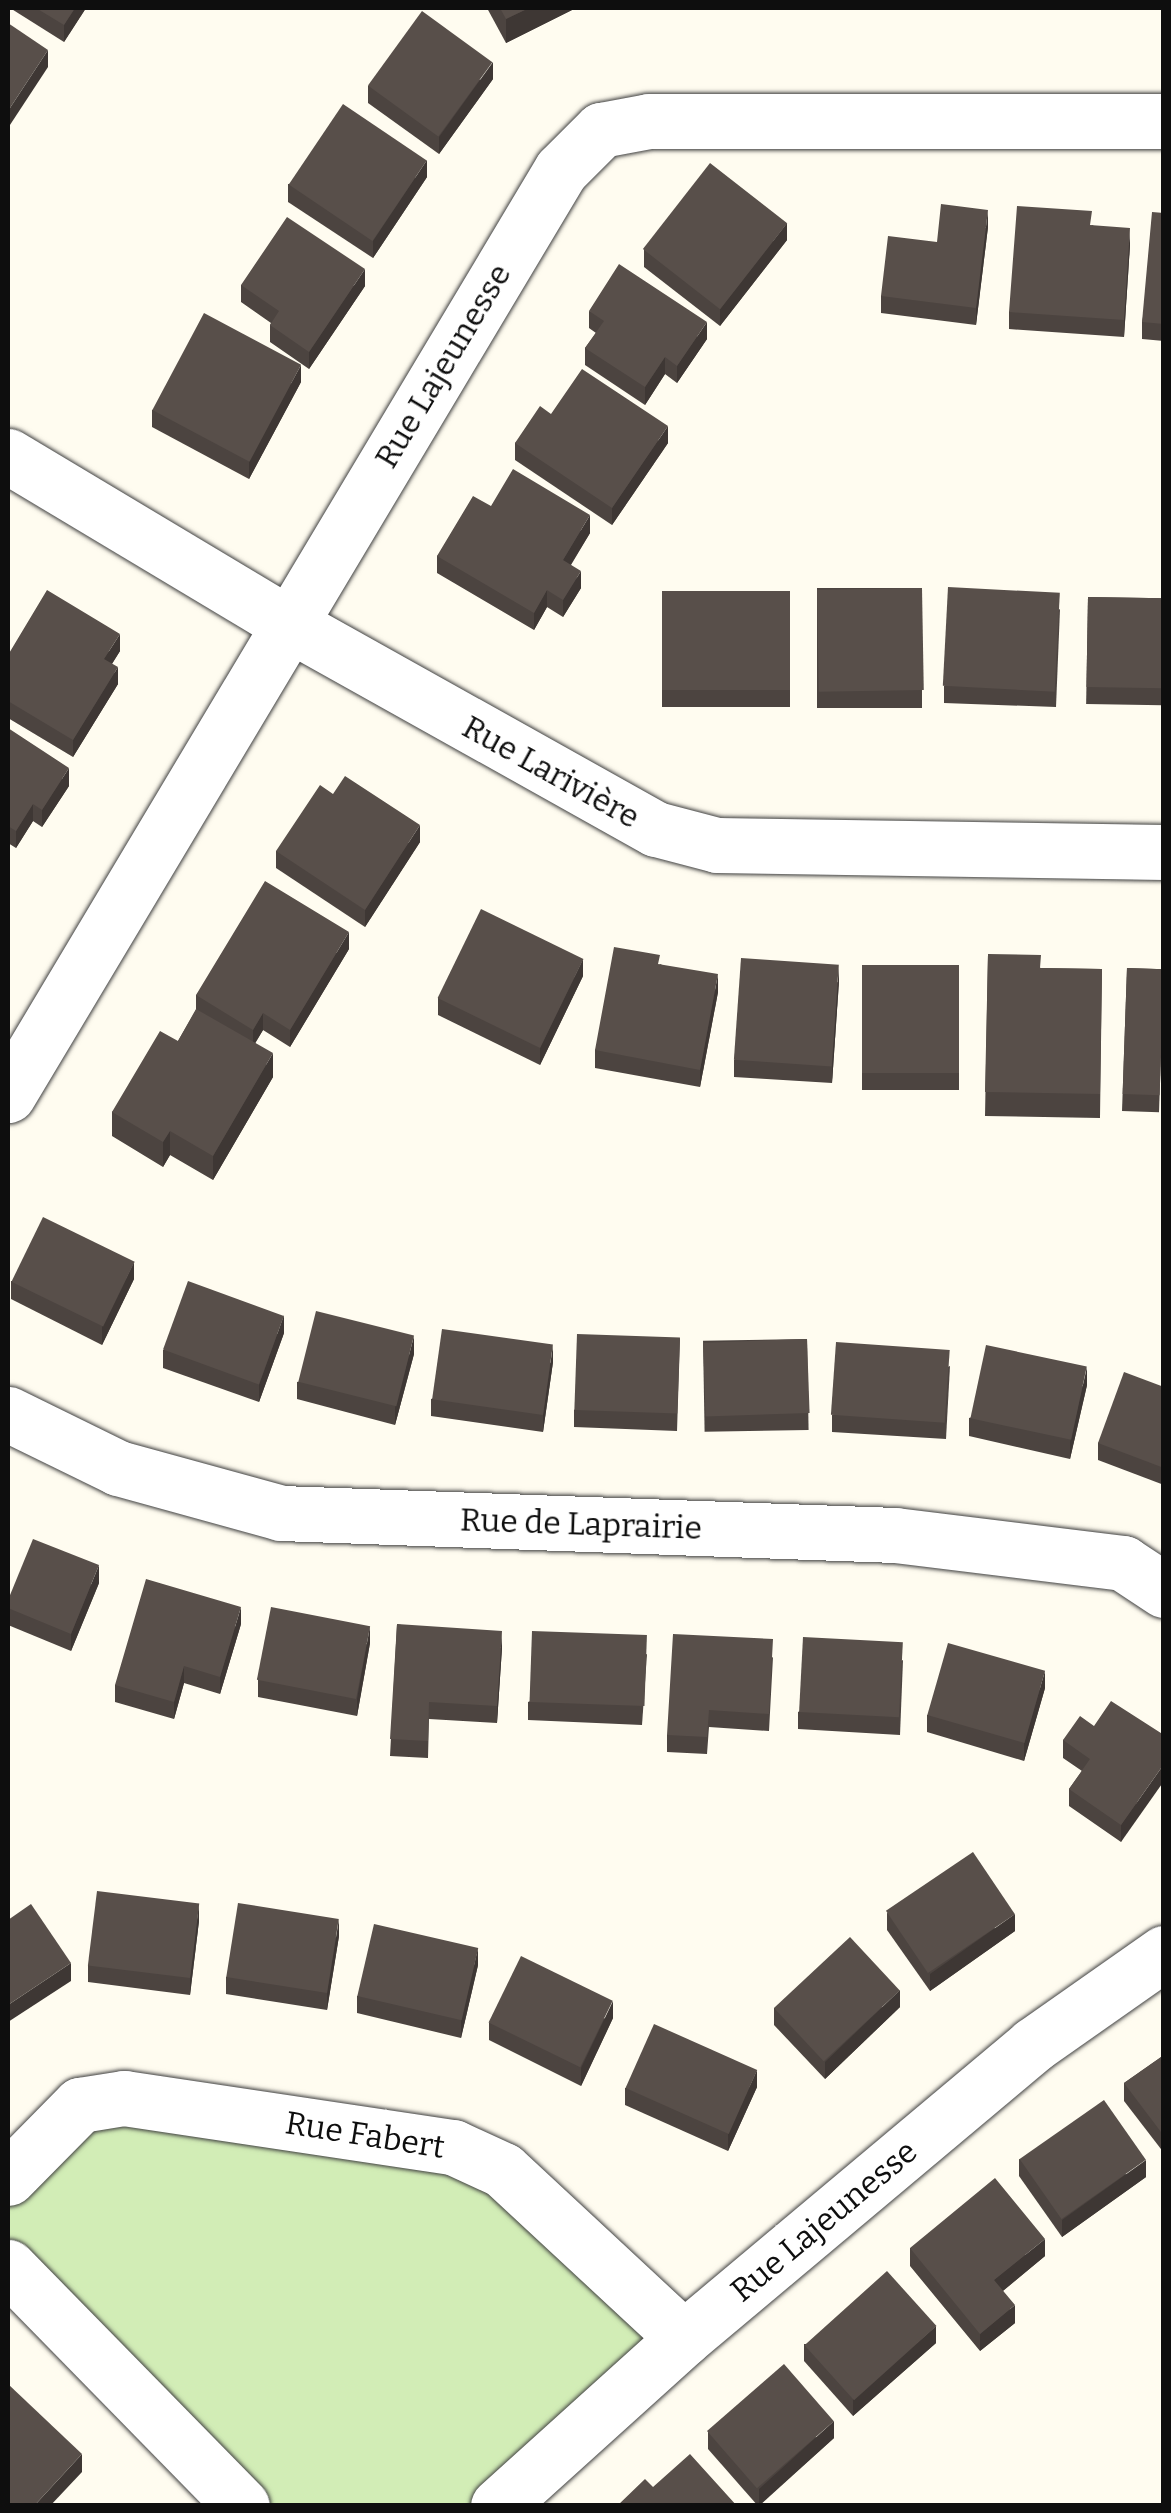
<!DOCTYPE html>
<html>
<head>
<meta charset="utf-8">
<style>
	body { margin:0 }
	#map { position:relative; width:1171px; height:2513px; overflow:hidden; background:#fffcf0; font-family:Bitter,serif }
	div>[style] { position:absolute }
	.green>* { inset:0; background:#d2edb6 }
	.roads { filter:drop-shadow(0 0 2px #414141) drop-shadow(0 0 2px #414141) }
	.street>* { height:55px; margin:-27.5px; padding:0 27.5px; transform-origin:27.5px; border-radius:27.5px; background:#fff }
	.wall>* { inset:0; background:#4c4440; transform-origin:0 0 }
	.shaded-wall>* { inset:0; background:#3e3734 }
	.building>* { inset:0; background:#584f4a; transform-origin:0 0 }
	span { translate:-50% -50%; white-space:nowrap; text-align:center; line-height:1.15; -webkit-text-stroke:10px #fff; paint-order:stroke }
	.street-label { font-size:32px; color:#0e0e0e }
	.frame { position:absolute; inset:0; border:10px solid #0e0e0e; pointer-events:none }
</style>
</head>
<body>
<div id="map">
	<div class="green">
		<i style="clip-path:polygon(80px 2105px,453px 2147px,684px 2338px,498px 2505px,242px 2505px,8px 2267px,8px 2178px)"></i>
	</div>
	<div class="roads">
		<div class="street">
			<i style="left:8px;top:456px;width:327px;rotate:30.9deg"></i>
			<i style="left:289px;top:624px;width:420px;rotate:29.2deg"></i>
			<i style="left:656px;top:829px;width:63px;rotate:14.7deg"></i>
			<i style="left:717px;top:845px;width:447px;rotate:0.9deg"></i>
			<i style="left:8px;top:1095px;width:1078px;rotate:-59.13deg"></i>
			<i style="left:561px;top:170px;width:57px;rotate:-45deg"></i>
			<i style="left:601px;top:130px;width:49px;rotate:-10.6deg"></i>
			<i style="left:649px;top:121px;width:515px"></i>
			<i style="left:8px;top:1414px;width:123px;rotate:26.1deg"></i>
			<i style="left:118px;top:1468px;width:169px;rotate:15.4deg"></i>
			<i style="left:281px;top:1513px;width:614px;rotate:2.05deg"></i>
			<i style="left:895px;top:1535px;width:230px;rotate:7deg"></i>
			<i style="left:1123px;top:1563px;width:49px;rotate:33.4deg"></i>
			<i style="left:8px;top:2178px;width:103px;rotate:-45.4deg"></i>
			<i style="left:80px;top:2105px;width:45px;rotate:-9deg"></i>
			<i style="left:124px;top:2098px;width:333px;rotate:8.5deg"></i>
			<i style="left:453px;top:2147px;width:55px;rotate:24.7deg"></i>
			<i style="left:503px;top:2170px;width:247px;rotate:42.9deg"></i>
			<i style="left:8px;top:2267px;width:334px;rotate:45.6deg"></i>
			<i style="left:498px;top:2506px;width:251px;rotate:-42.1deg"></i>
			<i style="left:684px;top:2338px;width:456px;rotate:-40deg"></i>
			<i style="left:1033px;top:2045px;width:160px;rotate:-35.1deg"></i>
		</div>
	</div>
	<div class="wall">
		<i style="clip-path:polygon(10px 8px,86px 8px,64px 42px)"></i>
		<i style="clip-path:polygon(487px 8px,576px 8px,506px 43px)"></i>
		<i style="clip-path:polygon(493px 79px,439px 154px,368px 103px,368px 86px)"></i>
		<i style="clip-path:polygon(427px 177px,373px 258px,288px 202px,288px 184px)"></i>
		<i style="clip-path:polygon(1164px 213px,1164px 341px,1142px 339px,1142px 322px)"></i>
		<i style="clip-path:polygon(1092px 225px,1130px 245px,1124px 337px,1009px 329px,1009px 312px)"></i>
		<i style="clip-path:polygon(988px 227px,976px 325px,881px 313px,881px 296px,937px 242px)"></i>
		<i style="clip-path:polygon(787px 240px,720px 326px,644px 267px,644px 250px)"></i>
		<i style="clip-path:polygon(241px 285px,365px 286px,309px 369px,270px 342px,270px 325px,271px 323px,241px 302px)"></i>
		<i style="clip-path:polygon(589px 311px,707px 339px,677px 383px,665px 374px,645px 405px,585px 365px,585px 348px,596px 333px,589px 328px)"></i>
		<i style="clip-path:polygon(301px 382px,249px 479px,152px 427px,152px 410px)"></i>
		<i style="clip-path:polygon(551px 414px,668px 443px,612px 525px,515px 460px,515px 443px)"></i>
		<i style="clip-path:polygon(491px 506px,590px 533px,571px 565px,581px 588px,563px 617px,547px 607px,534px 630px,437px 573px,437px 556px)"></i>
		<i style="left:922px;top:588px;width:120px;height:105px;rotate:90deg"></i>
		<i style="left:662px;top:591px;width:128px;height:116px"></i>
		<i style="left:1088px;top:597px;width:76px;height:107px;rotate:1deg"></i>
		<i style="clip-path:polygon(1060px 609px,1056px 707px,944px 703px,944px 686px)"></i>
		<i style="clip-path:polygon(120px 651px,112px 664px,118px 684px,73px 757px,8px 718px,8px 655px)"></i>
		<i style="clip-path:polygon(8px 728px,69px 786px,42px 827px,33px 821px,16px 848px,8px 843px)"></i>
		<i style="clip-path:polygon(420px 842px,365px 927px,276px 868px,276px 851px)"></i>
		<i style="clip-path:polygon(349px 949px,290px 1047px,263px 1030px,255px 1043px,273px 1077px,213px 1180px,170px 1155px,163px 1167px,112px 1136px,112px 1112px,178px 1041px,196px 1010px,196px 995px)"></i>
		<i style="clip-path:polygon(988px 954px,1041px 968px,1102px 969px,1100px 1118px,985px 1116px)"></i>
		<i style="clip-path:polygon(660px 964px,718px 992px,700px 1087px,595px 1068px,595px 1050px)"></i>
		<i style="left:862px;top:965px;width:97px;height:125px"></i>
		<i style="left:1127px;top:968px;width:37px;height:143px;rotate:2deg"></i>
		<i style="clip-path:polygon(583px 976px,540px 1065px,438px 1015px,438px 998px)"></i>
		<i style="clip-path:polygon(839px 981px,832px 1083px,734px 1077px,734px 1060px)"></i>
		<i style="clip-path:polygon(134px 1279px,102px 1345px,11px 1299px,11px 1281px)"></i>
		<i style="clip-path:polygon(284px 1333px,259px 1402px,163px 1368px,163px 1350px)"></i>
		<i style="clip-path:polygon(680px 1338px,677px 1431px,574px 1427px,574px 1410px)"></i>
		<i style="left:807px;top:1339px;width:91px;height:104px;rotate:89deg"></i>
		<i style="clip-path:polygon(414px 1354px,395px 1425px,297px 1399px,297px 1382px)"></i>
		<i style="clip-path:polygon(553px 1362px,543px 1432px,431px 1416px,431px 1399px)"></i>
		<i style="clip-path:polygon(950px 1366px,946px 1439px,832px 1432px,832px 1415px)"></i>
		<i style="clip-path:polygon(1087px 1385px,1070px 1459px,969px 1436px,969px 1418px)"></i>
		<i style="clip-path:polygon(1164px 1387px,1164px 1485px,1098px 1460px,1098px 1443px)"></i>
		<i style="clip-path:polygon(99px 1583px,71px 1651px,8px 1625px,8px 1600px)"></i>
		<i style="clip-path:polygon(241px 1624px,220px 1694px,184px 1683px,174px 1719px,115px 1702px,115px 1685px)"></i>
		<i style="clip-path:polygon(397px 1624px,502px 1648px,497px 1723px,429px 1719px,428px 1758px,390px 1756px)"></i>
		<i style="clip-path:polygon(370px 1643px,357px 1716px,258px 1697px,258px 1680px)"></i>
		<i style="clip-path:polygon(647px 1654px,642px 1725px,528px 1720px,528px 1702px)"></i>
		<i style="clip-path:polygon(773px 1657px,769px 1731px,709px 1727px,707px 1754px,667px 1752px,667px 1735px)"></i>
		<i style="clip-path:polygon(903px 1660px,900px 1735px,798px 1729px,798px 1712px)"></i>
		<i style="clip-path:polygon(1045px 1688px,1024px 1761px,927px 1732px,927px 1715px)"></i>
		<i style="clip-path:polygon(1094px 1726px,1164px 1735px,1121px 1842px,1069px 1806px,1069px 1789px,1082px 1771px,1063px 1758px,1063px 1740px)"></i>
		<i style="clip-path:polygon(887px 1913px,1015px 1931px,930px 1991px,887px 1930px)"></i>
		<i style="clip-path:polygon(199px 1921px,190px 1995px,88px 1982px,88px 1965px)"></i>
		<i style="clip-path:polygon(339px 1936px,327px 2010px,226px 1994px,226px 1977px)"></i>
		<i style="clip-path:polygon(478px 1965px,461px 2038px,357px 2013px,357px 1996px)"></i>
		<i style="clip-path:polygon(900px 2007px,825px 2079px,774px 2025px,774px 2008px)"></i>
		<i style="clip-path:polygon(613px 2018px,581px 2086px,489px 2040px,489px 2023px)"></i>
		<i style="clip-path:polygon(1164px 2055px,1164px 2153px,1124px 2101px,1124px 2083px)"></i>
		<i style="clip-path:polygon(757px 2087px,728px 2151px,625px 2105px,625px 2088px)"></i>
		<i style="clip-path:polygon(1019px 2159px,1146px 2177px,1062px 2237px,1019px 2176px)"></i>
		<i style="clip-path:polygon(910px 2248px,1045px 2256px,1003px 2291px,1015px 2323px,980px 2351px,910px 2266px)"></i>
		<i style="clip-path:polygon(936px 2343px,853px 2416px,804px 2361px,804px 2344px)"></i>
		<i style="clip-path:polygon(708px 2432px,834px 2438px,758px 2506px,708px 2449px)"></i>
	</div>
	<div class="shaded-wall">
		<i style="clip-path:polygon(75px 8px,86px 8px,64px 42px,64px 25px)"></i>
		<i style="clip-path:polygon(529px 8px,576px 8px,506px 43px,506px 19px)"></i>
		<i style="clip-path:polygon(48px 50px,48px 67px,8px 128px,8px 111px)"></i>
		<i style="clip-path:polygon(493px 62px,493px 79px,439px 154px,439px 137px)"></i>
		<i style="clip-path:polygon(427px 160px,427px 177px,373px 258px,373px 241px)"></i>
		<i style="clip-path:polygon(988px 210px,988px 227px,976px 325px,976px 308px)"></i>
		<i style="clip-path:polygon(787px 223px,787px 240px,720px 326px,720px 309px)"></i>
		<i style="clip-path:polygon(1130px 228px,1130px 245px,1124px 337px,1124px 320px)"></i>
		<i style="clip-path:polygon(365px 269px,365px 286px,309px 369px,309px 352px)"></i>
		<i style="clip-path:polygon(707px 322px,707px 339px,677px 383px,677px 366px)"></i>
		<i style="clip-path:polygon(665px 357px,665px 374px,645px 405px,645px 387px)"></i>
		<i style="clip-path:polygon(301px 365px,301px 382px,249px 479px,249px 461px)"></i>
		<i style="clip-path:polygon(668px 426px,668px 443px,612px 525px,612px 508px)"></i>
		<i style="clip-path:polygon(590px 515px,590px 533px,563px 577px,563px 560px)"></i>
		<i style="clip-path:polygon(581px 571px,581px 588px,563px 617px,563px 600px)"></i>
		<i style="clip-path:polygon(547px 590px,547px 607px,534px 630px,534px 613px)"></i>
		<i style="clip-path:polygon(120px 634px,120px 651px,104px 676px,104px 659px)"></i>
		<i style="clip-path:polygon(118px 667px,118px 684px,73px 757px,73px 740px)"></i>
		<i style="clip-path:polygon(69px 768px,69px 786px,42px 827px,42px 810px)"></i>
		<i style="clip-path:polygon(33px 804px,33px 821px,16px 848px,16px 831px)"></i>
		<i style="clip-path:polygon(420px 825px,420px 842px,365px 927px,365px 910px)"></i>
		<i style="clip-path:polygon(349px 932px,349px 949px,290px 1047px,290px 1030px)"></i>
		<i style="clip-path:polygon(583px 959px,583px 976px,540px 1065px,540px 1048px)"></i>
		<i style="clip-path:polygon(839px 964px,839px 981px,832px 1083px,832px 1066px)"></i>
		<i style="clip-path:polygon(718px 974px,718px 992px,700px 1087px,700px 1070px)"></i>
		<i style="clip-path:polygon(263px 1013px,263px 1030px,253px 1047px,253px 1030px)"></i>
		<i style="clip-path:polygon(273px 1053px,273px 1077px,213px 1180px,213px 1156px)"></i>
		<i style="clip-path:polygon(170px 1131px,170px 1155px,163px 1167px,163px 1142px)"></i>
		<i style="clip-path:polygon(134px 1262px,134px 1279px,102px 1345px,102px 1327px)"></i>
		<i style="clip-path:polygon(284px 1315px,284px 1333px,259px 1402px,259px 1385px)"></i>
		<i style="clip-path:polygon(414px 1336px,414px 1354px,395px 1425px,395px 1408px)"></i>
		<i style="clip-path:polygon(553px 1345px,553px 1362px,543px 1432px,543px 1415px)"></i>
		<i style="clip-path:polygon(1087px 1367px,1087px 1385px,1070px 1459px,1070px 1442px)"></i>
		<i style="clip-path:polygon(99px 1565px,99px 1583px,71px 1651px,71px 1634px)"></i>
		<i style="clip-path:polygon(241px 1607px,241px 1624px,220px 1694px,220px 1677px)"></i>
		<i style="clip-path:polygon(370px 1626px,370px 1643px,357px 1716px,357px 1699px)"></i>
		<i style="clip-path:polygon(502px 1631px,502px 1648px,497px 1723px,497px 1706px)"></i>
		<i style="clip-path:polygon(184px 1666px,184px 1683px,174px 1719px,174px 1702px)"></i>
		<i style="clip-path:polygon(1045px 1671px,1045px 1688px,1024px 1761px,1024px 1743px)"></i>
		<i style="clip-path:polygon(1164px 1764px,1164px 1781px,1121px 1842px,1121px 1825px)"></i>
		<i style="clip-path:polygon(199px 1903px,199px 1921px,190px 1995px,190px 1978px)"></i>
		<i style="clip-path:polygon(1015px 1914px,1015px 1931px,930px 1991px,930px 1974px)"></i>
		<i style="clip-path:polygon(339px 1919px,339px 1936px,327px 2010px,327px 1993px)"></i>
		<i style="clip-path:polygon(478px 1948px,478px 1965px,461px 2038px,461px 2021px)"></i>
		<i style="clip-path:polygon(71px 1963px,71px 1981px,8px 2022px,8px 2005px)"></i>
		<i style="clip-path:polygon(900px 1990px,900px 2007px,825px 2079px,825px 2062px)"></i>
		<i style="clip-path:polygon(613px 2001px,613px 2018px,581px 2086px,581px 2068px)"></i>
		<i style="clip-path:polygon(757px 2070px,757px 2087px,728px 2151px,728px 2134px)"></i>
		<i style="clip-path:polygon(1146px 2160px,1146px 2177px,1062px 2237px,1062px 2220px)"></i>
		<i style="clip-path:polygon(1045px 2239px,1045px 2256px,994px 2298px,994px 2280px)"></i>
		<i style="clip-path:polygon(1015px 2305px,1015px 2323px,980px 2351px,980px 2334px)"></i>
		<i style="clip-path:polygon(936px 2326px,936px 2343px,853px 2416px,853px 2399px)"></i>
		<i style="clip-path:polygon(834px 2421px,834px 2438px,759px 2506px,759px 2489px)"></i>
		<i style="clip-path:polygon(82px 2454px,82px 2472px,50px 2506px,34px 2506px)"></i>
	</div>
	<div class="building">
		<i style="clip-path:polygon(36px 8px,75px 8px,64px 25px)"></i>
		<i style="clip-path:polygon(500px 8px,529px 8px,506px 19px)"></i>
		<i style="left:422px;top:11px;width:87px;height:92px;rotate:36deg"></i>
		<i style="clip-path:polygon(8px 23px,48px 50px,8px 111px)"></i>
		<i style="left:343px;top:104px;width:101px;height:97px;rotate:34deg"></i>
		<i style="left:710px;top:163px;width:98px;height:109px;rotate:38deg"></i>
		<i style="clip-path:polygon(941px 204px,988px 210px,976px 308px,881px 296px,888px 236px,937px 242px)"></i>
		<i style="clip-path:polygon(1017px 206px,1092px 211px,1090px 225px,1130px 228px,1124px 320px,1009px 312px)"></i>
		<i style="clip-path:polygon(1152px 212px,1164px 213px,1164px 324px,1142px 322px)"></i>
		<i style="clip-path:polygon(287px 217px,365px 269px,309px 352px,270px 325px,279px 311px,241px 285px)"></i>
		<i style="clip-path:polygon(619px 264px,707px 322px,677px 366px,665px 357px,645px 387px,585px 348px,604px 321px,589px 311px)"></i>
		<i style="left:204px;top:313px;width:110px;height:110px;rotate:28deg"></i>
		<i style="clip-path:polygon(582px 369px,668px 426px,612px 508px,515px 443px,540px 406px,551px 414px)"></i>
		<i style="clip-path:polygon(513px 469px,590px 515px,563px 560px,581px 571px,563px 600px,547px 590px,534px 613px,437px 556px,473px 496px,491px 506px)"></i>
		<i style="left:948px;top:587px;width:112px;height:99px;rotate:3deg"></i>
		<i style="left:922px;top:588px;width:102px;height:105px;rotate:89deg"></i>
		<i style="clip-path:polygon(47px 590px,120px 634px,104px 659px,118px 667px,73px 740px,8px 701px,8px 655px)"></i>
		<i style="left:662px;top:591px;width:128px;height:99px"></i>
		<i style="left:1088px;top:597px;width:76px;height:90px;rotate:1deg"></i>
		<i style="clip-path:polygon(8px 728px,69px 768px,42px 810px,33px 804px,16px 831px,8px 826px)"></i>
		<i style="clip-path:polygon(345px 776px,420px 825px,365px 910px,276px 851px,320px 785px,333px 794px)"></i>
		<i style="clip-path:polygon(265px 881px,349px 932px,290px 1030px,263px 1013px,253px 1030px,196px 995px)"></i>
		<i style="left:481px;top:909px;width:114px;height:99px;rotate:26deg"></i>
		<i style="clip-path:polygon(614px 947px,660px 955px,658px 964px,718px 974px,700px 1070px,595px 1050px)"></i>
		<i style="clip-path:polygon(988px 954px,1041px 955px,1040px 968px,1102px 969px,1100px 1094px,985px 1092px)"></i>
		<i style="left:741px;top:958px;width:98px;height:102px;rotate:4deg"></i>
		<i style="left:862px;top:965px;width:97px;height:108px"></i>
		<i style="left:1127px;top:968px;width:37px;height:126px;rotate:2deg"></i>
		<i style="clip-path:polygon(196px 1009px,273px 1053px,213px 1156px,170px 1131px,163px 1142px,112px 1112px,160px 1031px,178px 1041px)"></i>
		<i style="left:43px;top:1217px;width:102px;height:72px;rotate:26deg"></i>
		<i style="left:188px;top:1281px;width:102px;height:73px;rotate:20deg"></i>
		<i style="left:316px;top:1311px;width:101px;height:73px;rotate:14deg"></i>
		<i style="left:442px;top:1329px;width:112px;height:71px;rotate:8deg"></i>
		<i style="left:577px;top:1334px;width:103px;height:76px;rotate:2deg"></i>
		<i style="left:807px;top:1339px;width:74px;height:104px;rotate:88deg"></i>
		<i style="left:836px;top:1342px;width:114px;height:73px;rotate:4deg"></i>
		<i style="left:986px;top:1345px;width:103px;height:75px;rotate:12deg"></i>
		<i style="clip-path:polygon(1124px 1372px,1164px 1387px,1164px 1468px,1098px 1443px)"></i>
		<i style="clip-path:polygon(33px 1539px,99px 1565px,71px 1634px,8px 1608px,8px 1600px)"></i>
		<i style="clip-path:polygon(146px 1579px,241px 1607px,220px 1677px,184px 1666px,174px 1702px,115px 1685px)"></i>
		<i style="left:271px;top:1607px;width:101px;height:74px;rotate:11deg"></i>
		<i style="clip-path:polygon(397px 1624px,502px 1631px,497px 1706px,429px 1702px,428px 1741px,390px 1739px)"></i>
		<i style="left:532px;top:1631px;width:115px;height:71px;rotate:2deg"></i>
		<i style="clip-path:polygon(673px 1634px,773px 1639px,769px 1714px,709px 1710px,707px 1737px,667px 1735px)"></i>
		<i style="left:803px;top:1637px;width:100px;height:75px;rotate:3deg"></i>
		<i style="left:948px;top:1643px;width:101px;height:75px;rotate:16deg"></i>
		<i style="clip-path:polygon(1111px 1701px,1164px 1735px,1164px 1764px,1121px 1825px,1069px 1789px,1090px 1759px,1063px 1740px,1080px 1716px,1094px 1726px)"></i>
		<i style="left:973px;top:1852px;width:75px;height:105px;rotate:56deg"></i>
		<i style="left:97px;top:1891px;width:103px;height:75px;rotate:7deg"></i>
		<i style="left:238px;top:1903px;width:102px;height:75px;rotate:9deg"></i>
		<i style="clip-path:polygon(31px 1904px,71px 1963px,8px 2005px,8px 1920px)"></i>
		<i style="left:374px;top:1924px;width:107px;height:74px;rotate:13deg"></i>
		<i style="left:850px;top:1937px;width:73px;height:104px;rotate:47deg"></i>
		<i style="left:521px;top:1956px;width:102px;height:74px;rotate:26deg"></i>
		<i style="left:654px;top:2024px;width:113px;height:70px;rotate:24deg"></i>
		<i style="clip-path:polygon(1164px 2055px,1164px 2136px,1124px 2083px)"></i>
		<i style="left:1104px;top:2100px;width:73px;height:103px;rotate:55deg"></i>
		<i style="clip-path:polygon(995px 2178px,1045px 2239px,994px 2280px,1015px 2305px,980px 2334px,910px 2248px)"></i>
		<i style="left:887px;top:2271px;width:74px;height:111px;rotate:48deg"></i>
		<i style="left:784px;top:2364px;width:76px;height:102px;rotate:49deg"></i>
		<i style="clip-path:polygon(8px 2384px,82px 2454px,34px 2506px,10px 2506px,8px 2503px)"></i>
		<i style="clip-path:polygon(690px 2454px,737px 2506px,617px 2506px,645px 2479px,653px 2487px)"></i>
	</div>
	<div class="street-label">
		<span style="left:443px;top:366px;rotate:-59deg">Rue Lajeunesse</span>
		<span style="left:551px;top:772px;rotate:29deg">Rue Larivière</span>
		<span style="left:581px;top:1524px;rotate:2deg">Rue de Laprairie</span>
		<span style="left:365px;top:2135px;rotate:9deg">Rue Fabert</span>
		<span style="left:824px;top:2221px;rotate:-40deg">Rue Lajeunesse</span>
	</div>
	<div class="frame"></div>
</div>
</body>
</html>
